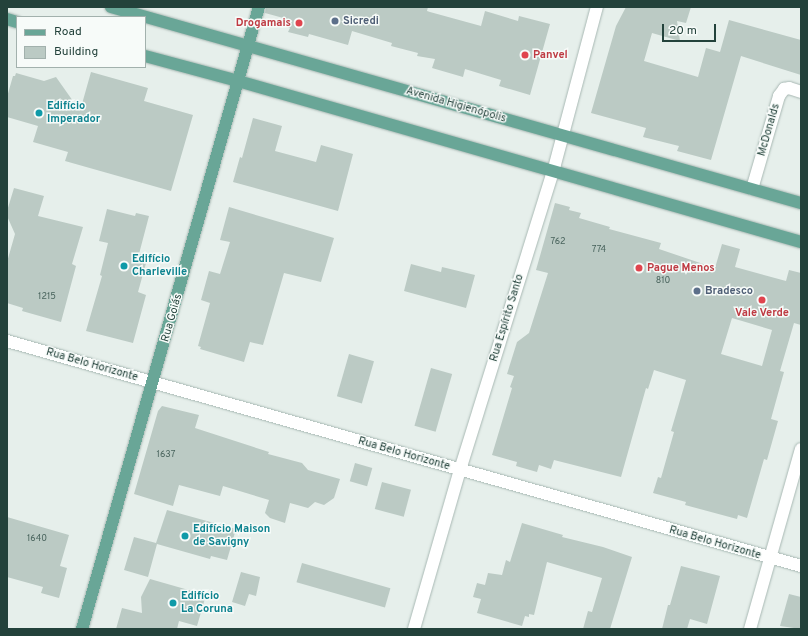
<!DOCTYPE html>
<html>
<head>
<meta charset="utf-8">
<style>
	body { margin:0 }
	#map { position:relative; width:808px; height:636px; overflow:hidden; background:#e6efeb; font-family:Overpass,sans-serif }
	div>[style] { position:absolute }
	.building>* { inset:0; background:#bbcac4; transform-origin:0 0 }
	.roads { filter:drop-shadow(0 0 1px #a8b8b3) drop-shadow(0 0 1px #a8b8b3) }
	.minor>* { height:12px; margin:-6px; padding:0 6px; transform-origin:6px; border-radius:6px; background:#fff }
	.major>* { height:12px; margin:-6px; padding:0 6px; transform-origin:6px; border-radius:6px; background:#69a697 }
	.dots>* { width:11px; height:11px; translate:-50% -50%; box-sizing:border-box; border:2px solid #f7fbf9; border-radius:50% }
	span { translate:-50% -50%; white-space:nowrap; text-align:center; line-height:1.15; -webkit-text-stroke:3px #f7fbf9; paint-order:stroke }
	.number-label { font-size:9px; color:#49645d }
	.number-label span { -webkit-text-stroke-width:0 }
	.service-label { font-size:11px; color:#4e5e75; font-weight:700 }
	.left { translate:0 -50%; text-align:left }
	.health-label { font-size:11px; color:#be3a42; font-weight:700 }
	.right { translate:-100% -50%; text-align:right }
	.street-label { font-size:11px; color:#23423b }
	.culture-label { font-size:11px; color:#0d838f; font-weight:700 }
	.frame { position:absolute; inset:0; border:8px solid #23423b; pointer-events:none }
	.legend { position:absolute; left:16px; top:16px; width:130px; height:52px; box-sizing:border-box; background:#f7fbf9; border:1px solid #a2b1ad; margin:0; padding:5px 7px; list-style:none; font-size:12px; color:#23423b }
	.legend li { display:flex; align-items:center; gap:8px; height:20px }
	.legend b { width:20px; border:1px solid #a2b1ad }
	.scale { position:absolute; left:662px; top:24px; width:54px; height:18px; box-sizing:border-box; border:2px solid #23423b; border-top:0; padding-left:5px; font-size:12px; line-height:14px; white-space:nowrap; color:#23423b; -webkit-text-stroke:3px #f7fbf9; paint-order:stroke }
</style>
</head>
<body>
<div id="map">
	<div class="building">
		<i style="clip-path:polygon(266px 7px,428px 7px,427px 11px,430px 12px,481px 26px,485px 11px,518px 21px,519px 16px,550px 24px,530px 95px,499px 86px,501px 80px,465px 69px,463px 77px,432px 68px,435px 59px,417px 56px,418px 53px,391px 46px,392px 43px,352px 31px,348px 45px,309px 34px,308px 37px,288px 32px,290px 28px,285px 26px,287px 19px,265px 13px)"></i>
		<i style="clip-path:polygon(626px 7px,691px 7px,686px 23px,677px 21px,680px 41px,652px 33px,644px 61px,698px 77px,706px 48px,720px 52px,729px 20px,801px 40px,801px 75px,741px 56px,711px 160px,677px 151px,679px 146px,643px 137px,646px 128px,591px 113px,616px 26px)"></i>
		<i style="clip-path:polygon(91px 72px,148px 88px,144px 101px,193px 115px,171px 191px,65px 161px,68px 152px,33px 142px,38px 126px,7px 117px,7px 97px,13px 76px,15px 76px,16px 73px,44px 81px,56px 77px,80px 111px)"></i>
		<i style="clip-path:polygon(253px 118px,282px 126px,275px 151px,316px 162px,321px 145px,353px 154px,338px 211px,233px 182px,240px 157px,242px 158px)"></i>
		<i style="clip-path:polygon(14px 188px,44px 196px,38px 216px,83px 227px,72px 264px,76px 266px,61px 322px,22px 311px,23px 308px,7px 303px,7px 262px,15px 234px,7px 216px,7px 211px)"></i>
		<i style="clip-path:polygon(evenodd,555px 203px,570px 207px,569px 210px,581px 213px,579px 218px,610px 227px,609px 229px,661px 243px,659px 249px,715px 268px,722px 244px,740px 249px,735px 267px,786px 281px,789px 270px,801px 273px,801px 325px,794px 323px,780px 371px,784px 372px,771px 419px,778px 421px,767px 460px,764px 459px,747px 518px,738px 515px,737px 519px,685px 505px,686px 502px,653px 493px,658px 477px,661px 478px,674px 432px,671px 431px,686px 380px,654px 370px,648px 389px,646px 388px,621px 477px,554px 460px,551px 469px,539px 465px,537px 472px,516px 466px,517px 462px,492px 455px,512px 388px,510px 387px,514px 376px,507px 374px,517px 342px,529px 333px,548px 273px,536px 270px,555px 203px,732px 318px,772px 330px,762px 366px,721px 354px,732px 318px)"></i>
		<i style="clip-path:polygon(229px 207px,334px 238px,321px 282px,284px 273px,263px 345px,250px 342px,244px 362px,200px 349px,201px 347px,198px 346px,210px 303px,201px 300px,209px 271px,220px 274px,230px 242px,220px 240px)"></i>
		<i style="clip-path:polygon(107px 209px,135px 216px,136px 213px,149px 216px,139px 254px,148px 256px,138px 292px,146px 295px,133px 343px,86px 331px,102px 276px,100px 275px,108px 243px,99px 241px)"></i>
		<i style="clip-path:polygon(411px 264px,441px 272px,442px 267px,475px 275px,466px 308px,404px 291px)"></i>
		<i style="left:349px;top:354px;width:26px;height:44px;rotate:16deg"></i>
		<i style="left:431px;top:368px;width:22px;height:60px;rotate:16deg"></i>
		<i style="clip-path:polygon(162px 406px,199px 415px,195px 428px,269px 452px,268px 454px,302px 463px,308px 470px,340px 479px,334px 498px,324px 505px,315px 502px,308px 508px,290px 503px,285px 523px,270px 518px,265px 513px,269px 500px,223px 486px,220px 496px,179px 485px,173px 506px,134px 494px,158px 411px)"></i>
		<i style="left:355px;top:463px;width:18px;height:19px;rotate:16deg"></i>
		<i style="left:382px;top:482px;width:30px;height:28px;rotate:15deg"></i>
		<i style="clip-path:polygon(167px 510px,236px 529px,227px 560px,211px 556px,210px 559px,157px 544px,148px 577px,124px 570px,134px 537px,156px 543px)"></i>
		<i style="clip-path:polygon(7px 517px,69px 535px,60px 566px,67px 568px,59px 598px,41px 593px,43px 587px,7px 577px)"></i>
		<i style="clip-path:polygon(522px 523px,563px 535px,562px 537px,603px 547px,632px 557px,610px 629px,583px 629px,588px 611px,592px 612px,602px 578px,547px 562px,534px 615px,529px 614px,529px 617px,525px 616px,522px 626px,477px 613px,481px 599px,473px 597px,477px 583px,485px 585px,488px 573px,502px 575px,506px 560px,510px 562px)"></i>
		<i style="left:302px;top:563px;width:92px;height:20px;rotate:16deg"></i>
		<i style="clip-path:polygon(681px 566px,720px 576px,707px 624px,690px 619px,687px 629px,662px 629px,668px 605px,670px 605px)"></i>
		<i style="clip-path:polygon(241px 572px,260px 577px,256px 596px,249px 594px,245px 606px,232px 602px)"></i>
		<i style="clip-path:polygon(150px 579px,206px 595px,197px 626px,179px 621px,177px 629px,116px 629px,122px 608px,142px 613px,141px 597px)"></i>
		<i style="clip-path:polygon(789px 594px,801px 597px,801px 629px,780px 626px)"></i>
	</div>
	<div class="roads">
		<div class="minor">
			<i style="left:752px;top:189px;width:97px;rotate:-73.8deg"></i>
			<i style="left:779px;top:96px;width:9px;rotate:-54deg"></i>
			<i style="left:784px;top:89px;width:5px;rotate:-11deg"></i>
			<i style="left:789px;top:88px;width:13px;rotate:18deg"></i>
			<i style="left:7px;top:341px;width:825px;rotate:15.82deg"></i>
			<i style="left:414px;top:629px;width:166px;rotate:-73.9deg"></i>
			<i style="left:460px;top:470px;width:312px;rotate:-72.7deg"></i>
			<i style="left:553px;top:172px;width:171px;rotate:-75.1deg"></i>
			<i style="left:750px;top:629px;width:187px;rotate:-74.2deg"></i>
		</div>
		<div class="major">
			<i style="left:111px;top:7px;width:717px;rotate:15.86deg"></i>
			<i style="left:7px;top:19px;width:10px;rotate:17deg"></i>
			<i style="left:145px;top:56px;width:96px;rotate:15deg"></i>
			<i style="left:238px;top:81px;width:586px;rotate:15.96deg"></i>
			<i style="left:82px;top:629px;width:647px;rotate:-74.12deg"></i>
		</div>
	</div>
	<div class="dots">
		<i style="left:335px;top:21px;background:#5c6f8a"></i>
		<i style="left:299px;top:23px;background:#e0444e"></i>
		<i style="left:525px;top:55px;background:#e0444e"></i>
		<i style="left:39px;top:113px;background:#0f9aa8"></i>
		<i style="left:124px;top:266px;background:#0f9aa8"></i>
		<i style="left:639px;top:268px;background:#e0444e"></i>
		<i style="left:697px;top:291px;background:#5c6f8a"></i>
		<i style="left:762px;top:300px;background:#e0444e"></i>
		<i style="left:185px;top:536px;background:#0f9aa8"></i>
		<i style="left:173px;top:603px;background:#0f9aa8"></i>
	</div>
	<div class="number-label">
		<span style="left:558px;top:242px">762</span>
		<span style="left:599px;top:250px">774</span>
		<span style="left:663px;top:281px">810</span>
		<span style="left:47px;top:297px">1215</span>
		<span style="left:166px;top:455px">1637</span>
		<span style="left:37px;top:539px">1640</span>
	</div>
	<div class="service-label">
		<span class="left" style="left:343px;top:21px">Sicredi</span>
		<span class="left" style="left:705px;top:291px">Bradesco</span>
	</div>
	<div class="health-label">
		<span class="right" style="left:291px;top:23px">Drogamais</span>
		<span class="left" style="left:533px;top:55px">Panvel</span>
		<span class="left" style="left:647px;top:268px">Pague Menos</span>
		<span style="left:762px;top:313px">Vale Verde</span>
	</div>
	<div class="street-label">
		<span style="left:456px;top:105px;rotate:16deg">Avenida Higienópolis</span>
		<span style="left:769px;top:130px;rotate:-74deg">McDonalds</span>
		<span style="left:172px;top:318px;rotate:-74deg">Rua Goiás</span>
		<span style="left:507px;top:318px;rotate:-73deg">Rua Espírito Santo</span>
		<span style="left:92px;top:365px;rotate:16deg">Rua Belo Horizonte</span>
		<span style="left:404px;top:454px;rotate:16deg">Rua Belo Horizonte</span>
		<span style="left:715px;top:543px;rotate:16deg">Rua Belo Horizonte</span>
	</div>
	<div class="culture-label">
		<span class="left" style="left:47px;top:113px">Edifício<br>Imperador</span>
		<span class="left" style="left:132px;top:266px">Edifício<br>Charleville</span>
		<span class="left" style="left:193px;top:536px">Edifício Maison<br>de Savigny</span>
		<span class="left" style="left:181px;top:603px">Edifício<br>La Coruna</span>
	</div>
	<div class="frame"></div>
	<ul class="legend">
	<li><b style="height:5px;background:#69a697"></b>Road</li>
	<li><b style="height:11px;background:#bbcac4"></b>Building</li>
	</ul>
	<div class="scale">20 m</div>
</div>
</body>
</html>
